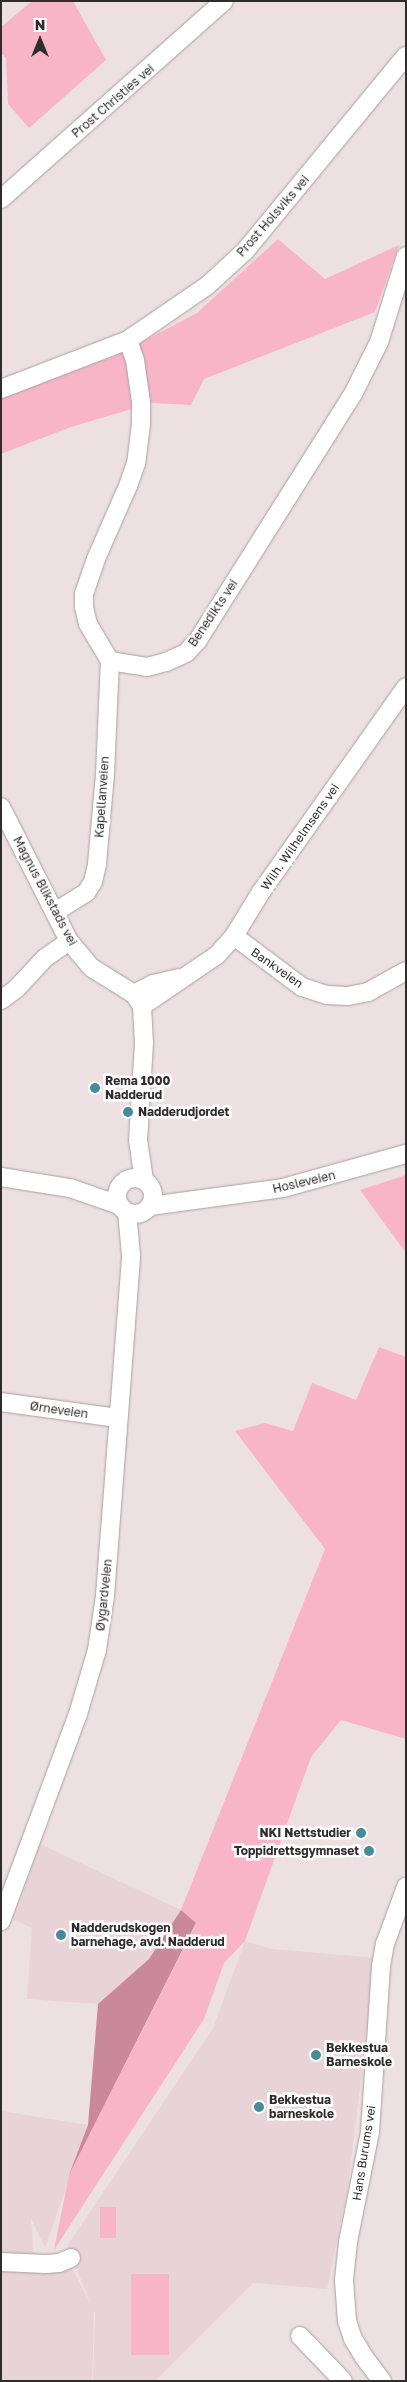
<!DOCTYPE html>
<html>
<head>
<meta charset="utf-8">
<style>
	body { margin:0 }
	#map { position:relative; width:407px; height:2382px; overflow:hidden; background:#ece0e3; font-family:"Golos Text",sans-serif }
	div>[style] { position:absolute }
	.built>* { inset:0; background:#e7d3d8 }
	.green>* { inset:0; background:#f8b5c8; transform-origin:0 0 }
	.forest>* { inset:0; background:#ca899b }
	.roads { filter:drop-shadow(0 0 1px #a99ea1) drop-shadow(0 0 1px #a99ea1) }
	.minor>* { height:18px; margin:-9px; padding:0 9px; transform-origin:9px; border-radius:9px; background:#fff }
	.minor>.ring { margin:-9px; padding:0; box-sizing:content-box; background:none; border:18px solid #fff; border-radius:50% }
	.dots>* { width:14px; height:14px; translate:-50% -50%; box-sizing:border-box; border:2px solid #fff; border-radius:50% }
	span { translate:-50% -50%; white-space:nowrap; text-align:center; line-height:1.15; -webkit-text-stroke:5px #fff; paint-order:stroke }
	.street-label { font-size:12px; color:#302c2d }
	.poi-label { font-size:12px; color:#302c2d; font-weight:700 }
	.left { translate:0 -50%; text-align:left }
	.right { translate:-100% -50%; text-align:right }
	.frame { position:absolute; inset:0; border:2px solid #302c2d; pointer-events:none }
	.north { position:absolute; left:15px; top:15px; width:50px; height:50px; -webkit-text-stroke:4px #fff; paint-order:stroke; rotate:0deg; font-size:14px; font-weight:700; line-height:20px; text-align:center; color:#302c2d }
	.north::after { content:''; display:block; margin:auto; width:18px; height:22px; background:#302c2d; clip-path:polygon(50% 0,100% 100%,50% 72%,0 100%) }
</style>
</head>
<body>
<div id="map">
	<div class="built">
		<i style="clip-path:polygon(40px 1844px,181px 1910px,149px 1959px,98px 2004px,27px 1999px,32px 1928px,14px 1920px)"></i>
		<i style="clip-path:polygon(245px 1941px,272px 1949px,376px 1958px,348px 2186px,327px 2289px,253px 2283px,155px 2381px,93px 2381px,95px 2314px,94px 2310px,92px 2381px,1px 2381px,1px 2268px,71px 2267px,91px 2304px,67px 2246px,213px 2028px)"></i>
		<i style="clip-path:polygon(1px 2111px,88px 2125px,45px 2248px,31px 2218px,34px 2257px,1px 2255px)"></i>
	</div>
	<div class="green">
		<i style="clip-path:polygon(32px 1px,73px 1px,106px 60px,29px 128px,8px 104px,6px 58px,1px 53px,1px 27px)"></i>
		<i style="clip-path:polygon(278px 239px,325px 279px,399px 245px,375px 312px,204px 379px,191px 405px,152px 403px,71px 427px,1px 454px,1px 398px,115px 356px,197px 313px)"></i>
		<i style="clip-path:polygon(406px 1175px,406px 1253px,360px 1190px)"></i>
		<i style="clip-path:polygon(379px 1347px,406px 1357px,406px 1739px,341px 1720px,311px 1757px,245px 1941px,224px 1963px,204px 2019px,54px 2250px,69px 2175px,196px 1924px,181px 1910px,325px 1549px,235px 1431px,265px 1423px,293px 1431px,312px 1383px,356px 1400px)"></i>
		<i style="left:100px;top:2207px;width:16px;height:31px"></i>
		<i style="left:131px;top:2274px;width:38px;height:81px"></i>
	</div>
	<div class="forest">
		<i style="clip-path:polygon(181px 1910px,196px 1923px,69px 2175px,88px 2125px,98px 2004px,149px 1959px)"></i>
	</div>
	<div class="roads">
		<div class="minor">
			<i style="left:1px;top:199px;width:298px;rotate:-41.6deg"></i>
			<i style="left:128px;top:340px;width:21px;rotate:71deg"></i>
			<i style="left:135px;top:360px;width:42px;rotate:81.9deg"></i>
			<i style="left:141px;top:402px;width:22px;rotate:90deg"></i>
			<i style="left:141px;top:424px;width:39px;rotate:97deg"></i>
			<i style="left:136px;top:463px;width:24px;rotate:109deg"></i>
			<i style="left:128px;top:486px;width:80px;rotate:113.7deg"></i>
			<i style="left:96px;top:559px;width:36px;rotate:109deg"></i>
			<i style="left:84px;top:593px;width:14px;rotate:90deg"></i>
			<i style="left:84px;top:607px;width:17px;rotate:77deg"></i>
			<i style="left:88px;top:624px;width:43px;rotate:59.3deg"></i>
			<i style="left:110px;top:661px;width:37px;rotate:9deg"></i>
			<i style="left:147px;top:667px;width:20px;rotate:-15deg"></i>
			<i style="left:166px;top:662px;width:22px;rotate:-24deg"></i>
			<i style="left:186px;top:653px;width:18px;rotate:-47deg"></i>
			<i style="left:198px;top:640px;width:291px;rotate:-57.8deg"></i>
			<i style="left:353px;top:394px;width:58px;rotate:-63.4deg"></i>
			<i style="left:379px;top:342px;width:90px;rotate:-72.6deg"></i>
			<i style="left:1px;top:389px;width:136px;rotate:-21.1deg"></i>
			<i style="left:128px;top:340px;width:97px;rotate:-34.5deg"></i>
			<i style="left:208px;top:285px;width:50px;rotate:-42.6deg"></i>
			<i style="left:245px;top:251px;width:253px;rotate:-50.5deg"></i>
			<i style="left:1px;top:807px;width:150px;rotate:63.1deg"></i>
			<i style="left:69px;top:941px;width:35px;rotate:50deg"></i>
			<i style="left:92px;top:968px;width:49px;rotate:31.8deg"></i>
			<i style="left:134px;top:994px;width:14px;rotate:56deg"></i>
			<i style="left:142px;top:1006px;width:37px;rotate:87deg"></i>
			<i style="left:144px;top:1043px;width:97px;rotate:93.5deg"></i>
			<i style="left:138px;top:1140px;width:40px;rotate:81.5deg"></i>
			<i style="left:55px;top:912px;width:36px;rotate:-32deg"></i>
			<i style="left:86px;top:893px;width:13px;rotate:-58deg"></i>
			<i style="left:93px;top:882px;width:18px;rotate:-77deg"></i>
			<i style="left:97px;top:864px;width:90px;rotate:-84.9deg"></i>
			<i style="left:105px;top:774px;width:113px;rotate:-87.5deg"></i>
			<i style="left:234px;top:936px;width:85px;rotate:36.9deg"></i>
			<i style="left:302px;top:987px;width:26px;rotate:18deg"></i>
			<i style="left:327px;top:995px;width:21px;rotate:3deg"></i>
			<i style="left:348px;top:996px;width:20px;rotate:-11deg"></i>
			<i style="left:368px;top:992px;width:43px;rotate:-28.9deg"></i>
			<i style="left:134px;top:994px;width:21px;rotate:-28deg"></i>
			<i style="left:153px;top:984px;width:26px;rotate:-13deg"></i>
			<i style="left:1px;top:1000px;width:19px;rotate:-36deg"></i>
			<i style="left:16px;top:989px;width:42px;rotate:-46.9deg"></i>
			<i style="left:45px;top:958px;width:29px;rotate:-35deg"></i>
			<i style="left:142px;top:1006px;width:91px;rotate:-34.2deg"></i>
			<i style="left:217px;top:955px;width:25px;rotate:-48deg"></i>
			<i style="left:234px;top:936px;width:52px;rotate:-58.5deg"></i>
			<i style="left:261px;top:892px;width:251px;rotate:-54.7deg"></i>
			<i style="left:1px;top:1177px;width:70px;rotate:9.1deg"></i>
			<i style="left:70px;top:1188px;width:52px;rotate:19.1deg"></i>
			<i class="ring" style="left:117px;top:1178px;width:18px;height:18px"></i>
			<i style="left:150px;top:1206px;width:134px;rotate:-7.7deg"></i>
			<i style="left:283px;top:1188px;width:128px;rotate:-15.5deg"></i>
			<i style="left:1px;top:1402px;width:118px;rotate:7.8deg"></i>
			<i style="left:1px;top:1921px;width:221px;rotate:-69.6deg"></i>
			<i style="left:78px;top:1714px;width:67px;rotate:-73.5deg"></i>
			<i style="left:97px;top:1650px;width:55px;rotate:-81.6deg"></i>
			<i style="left:105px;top:1596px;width:342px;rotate:-85.6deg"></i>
			<i style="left:131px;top:1255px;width:43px;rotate:-95.3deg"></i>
			<i style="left:1px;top:2262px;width:45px;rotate:2.5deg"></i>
			<i style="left:46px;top:2264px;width:13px;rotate:-4deg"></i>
			<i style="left:59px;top:2263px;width:13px;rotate:-23deg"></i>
			<i style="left:300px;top:2336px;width:62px;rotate:46.3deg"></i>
			<i style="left:382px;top:2381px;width:30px;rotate:-127deg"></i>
			<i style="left:364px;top:2357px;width:21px;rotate:-121deg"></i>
			<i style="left:353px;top:2339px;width:19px;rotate:-108deg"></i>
			<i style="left:347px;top:2321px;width:41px;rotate:-94.2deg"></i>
			<i style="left:344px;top:2280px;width:38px;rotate:-84deg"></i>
			<i style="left:348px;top:2242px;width:112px;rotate:-78.7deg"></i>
			<i style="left:370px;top:2132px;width:166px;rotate:-86.2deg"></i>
			<i style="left:381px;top:1966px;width:22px;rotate:-80deg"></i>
			<i style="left:385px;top:1944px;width:61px;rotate:-69.8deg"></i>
		</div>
	</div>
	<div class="dots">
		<i style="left:95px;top:1088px;background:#468b97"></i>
		<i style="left:128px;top:1112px;background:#468b97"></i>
		<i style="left:361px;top:1833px;background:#468b97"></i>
		<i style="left:369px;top:1851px;background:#468b97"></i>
		<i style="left:61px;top:1935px;background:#468b97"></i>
		<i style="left:316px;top:2055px;background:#468b97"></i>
		<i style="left:259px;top:2107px;background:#468b97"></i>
	</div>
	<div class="street-label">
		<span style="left:113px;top:101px;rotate:-41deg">Prost Christies vei</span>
		<span style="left:273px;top:216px;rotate:-49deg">Prost Holsviks vei</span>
		<span style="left:213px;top:613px;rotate:-56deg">Benedikts vei</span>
		<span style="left:102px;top:797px;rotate:-86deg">Kapellanveien</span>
		<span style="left:300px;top:837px;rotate:-55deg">Wilh. Wilhelmsens vei</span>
		<span style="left:45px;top:891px;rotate:62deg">Magnus Blikstads vei</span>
		<span style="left:277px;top:968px;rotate:35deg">Bankveien</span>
		<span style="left:304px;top:1182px;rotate:-13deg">Hosleveien</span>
		<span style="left:59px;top:1410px;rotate:8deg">Ørneveien</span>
		<span style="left:104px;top:1595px;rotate:-84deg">Øygardveien</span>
		<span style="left:364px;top:2153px;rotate:-81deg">Hans Burums vei</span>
	</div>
	<div class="poi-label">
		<span class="left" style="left:105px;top:1088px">Rema 1000<br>Nadderud</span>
		<span class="left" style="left:138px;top:1112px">Nadderudjordet</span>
		<span class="right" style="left:351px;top:1833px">NKI Nettstudier</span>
		<span class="right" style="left:359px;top:1851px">Toppidrettsgymnaset</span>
		<span class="left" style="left:71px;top:1935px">Nadderudskogen<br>barnehage, avd. Nadderud</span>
		<span class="left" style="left:326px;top:2055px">Bekkestua<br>Barneskole</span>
		<span class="left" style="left:269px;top:2107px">Bekkestua<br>barneskole</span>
	</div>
	<div class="frame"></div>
	<div class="north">N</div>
</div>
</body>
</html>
